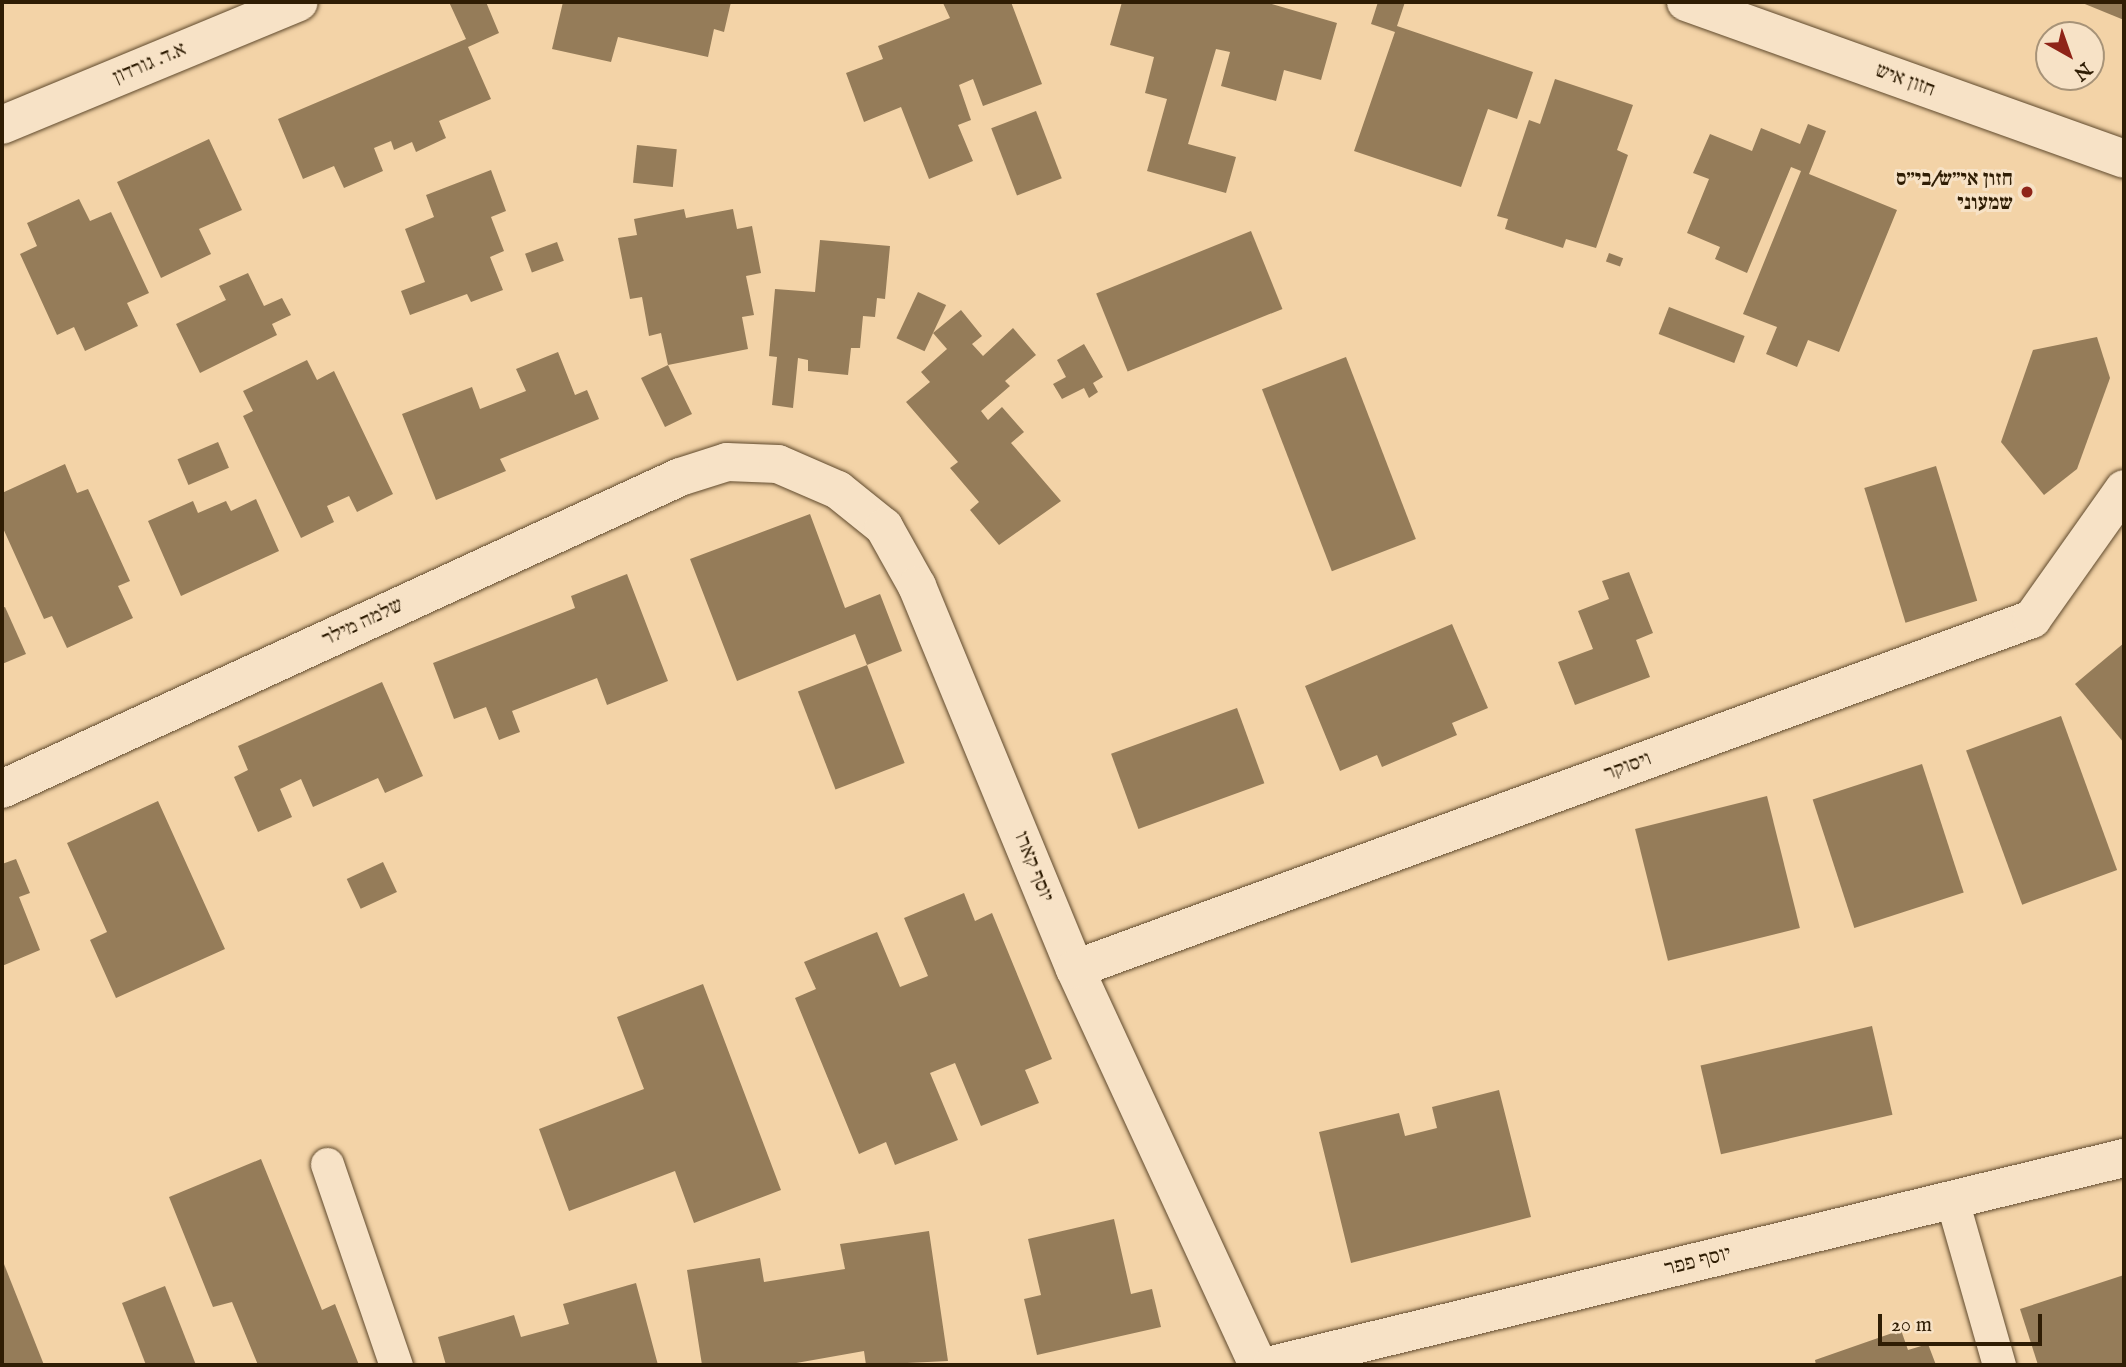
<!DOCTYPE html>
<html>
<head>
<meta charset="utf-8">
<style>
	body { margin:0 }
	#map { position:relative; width:2126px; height:1367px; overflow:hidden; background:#f3d3a7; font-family:"IM FELL English","Frank Ruhl Libre",serif }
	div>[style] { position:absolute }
	.building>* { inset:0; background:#957c59; transform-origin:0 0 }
	.roads { filter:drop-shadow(0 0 2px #604a2d) drop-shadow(0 0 2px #604a2d) }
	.service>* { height:33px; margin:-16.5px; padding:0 16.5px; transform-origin:16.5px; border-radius:16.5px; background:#f7e2c6 }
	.minor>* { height:38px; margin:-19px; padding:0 19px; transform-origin:19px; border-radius:19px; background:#f7e2c6 }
	.tertiary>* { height:38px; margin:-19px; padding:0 19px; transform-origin:19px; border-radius:19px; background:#f7e2c6 }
	.dots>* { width:19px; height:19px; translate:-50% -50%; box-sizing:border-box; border:4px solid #f7e2c6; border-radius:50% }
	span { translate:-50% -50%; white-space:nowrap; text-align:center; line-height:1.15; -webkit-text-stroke:6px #f7e2c6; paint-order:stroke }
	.street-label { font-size:21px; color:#2f1d04 }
	.poi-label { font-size:21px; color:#2f1d04; font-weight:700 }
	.right { translate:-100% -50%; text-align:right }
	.frame { position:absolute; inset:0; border:4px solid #2f1d04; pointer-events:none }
	.north { position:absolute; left:2035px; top:21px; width:70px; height:70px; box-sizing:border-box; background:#f7e2c6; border:2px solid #a79378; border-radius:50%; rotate:140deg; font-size:19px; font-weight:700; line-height:28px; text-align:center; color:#2f1d04 }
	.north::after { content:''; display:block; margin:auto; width:24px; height:32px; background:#8f2418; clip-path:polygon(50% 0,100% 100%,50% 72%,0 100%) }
	.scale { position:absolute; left:1878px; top:1314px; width:164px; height:32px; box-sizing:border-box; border:4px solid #2f1d04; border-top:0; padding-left:9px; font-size:21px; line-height:24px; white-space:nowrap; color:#2f1d04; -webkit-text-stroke:5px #f7e2c6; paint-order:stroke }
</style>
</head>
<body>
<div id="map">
	<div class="building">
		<i style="clip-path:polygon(449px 2px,486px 2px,499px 33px,468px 47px,491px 99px,439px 121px,446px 138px,416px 152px,412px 142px,394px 150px,391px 141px,374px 148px,383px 171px,344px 188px,334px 166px,303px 179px,278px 119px,466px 39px)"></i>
		<i style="clip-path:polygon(563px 2px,592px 3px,731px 2px,724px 32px,714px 29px,708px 57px,618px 37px,611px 62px,552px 49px)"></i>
		<i style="clip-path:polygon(1011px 2px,1042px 84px,983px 106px,973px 79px,959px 85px,971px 120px,958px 125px,973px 161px,929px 179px,901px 107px,864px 122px,846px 73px,883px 59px,878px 46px,950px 18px,943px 3px)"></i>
		<i style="clip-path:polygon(1122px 2px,1265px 2px,1337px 23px,1321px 80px,1284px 70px,1276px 101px,1221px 86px,1230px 52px,1216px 49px,1188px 144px,1236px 157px,1226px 193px,1147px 171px,1167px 99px,1145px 93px,1154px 57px,1110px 45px)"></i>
		<i style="clip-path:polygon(1378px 2px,1405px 2px,1397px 26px,1533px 72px,1517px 119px,1488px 109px,1461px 187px,1354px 151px,1395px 32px,1371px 24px)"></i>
		<i style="clip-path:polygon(2080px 2px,2124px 2px,2124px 20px)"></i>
		<i style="clip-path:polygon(1555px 79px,1633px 105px,1617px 150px,1628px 155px,1596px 248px,1566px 239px,1563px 248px,1505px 229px,1508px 219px,1497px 216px,1529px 120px,1540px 124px)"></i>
		<i style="left:1036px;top:111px;width:72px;height:48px;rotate:69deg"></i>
		<i style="clip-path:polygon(1808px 124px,1826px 131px,1809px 174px,1897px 210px,1839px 352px,1808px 340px,1797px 367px,1766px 354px,1777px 327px,1743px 314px,1801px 171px,1791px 167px,1747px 273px,1715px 259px,1720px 247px,1687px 233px,1709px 179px,1693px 173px,1710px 134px,1752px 151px,1761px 128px,1800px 144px)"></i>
		<i style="clip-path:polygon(209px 139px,242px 210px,199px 229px,211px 254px,161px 278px,117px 182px)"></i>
		<i style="left:637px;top:145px;width:40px;height:38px;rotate:6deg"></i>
		<i style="clip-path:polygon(491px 170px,506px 211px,491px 217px,504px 251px,490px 257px,503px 290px,471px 302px,467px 294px,410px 315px,401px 291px,425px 282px,405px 229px,434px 217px,426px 195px)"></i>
		<i style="clip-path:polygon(79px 199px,90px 221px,111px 212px,149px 293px,127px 303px,138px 326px,85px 351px,74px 327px,57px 335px,20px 254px,37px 246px,27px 223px)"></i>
		<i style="clip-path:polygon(684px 209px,686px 218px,733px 209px,737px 229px,752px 226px,761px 273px,746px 276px,754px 315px,742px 317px,748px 349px,668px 365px,692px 414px,665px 427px,641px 378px,668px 365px,661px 333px,649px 336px,642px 297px,630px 299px,618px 238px,637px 235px,634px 219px)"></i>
		<i style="left:1251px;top:231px;width:84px;height:167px;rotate:68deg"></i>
		<i style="clip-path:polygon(820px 240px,890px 246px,885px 299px,877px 298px,875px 317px,863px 316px,860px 348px,851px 348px,848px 375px,808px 371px,808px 360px,798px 358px,793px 408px,772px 405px,777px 357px,769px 356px,775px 289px,815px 292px)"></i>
		<i style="left:557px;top:242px;width:20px;height:34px;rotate:70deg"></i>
		<i style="left:1609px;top:253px;width:15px;height:9px;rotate:20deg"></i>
		<i style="clip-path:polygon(248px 273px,264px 306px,282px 298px,291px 315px,272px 324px,277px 335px,200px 373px,176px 324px,226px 300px,219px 286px)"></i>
		<i style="left:918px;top:292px;width:31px;height:51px;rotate:25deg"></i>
		<i style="left:1669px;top:307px;width:81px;height:29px;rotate:21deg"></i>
		<i style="clip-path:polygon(961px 310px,982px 336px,972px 344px,983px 356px,1013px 328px,1036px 355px,1005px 381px,1010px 386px,981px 411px,988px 420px,1002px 407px,1024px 432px,1011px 443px,1061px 501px,999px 545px,970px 510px,979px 502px,950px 468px,958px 462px,906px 402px,930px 382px,921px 372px,947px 349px,933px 333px)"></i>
		<i style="clip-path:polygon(2097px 337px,2110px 378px,2077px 469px,2044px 495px,2001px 442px,2033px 350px)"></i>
		<i style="clip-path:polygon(1084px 344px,1103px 377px,1093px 383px,1098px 392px,1089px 398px,1084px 388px,1062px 399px,1053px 384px,1066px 377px,1057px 360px)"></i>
		<i style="clip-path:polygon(558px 352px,575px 395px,587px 390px,599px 419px,500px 459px,506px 471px,436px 500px,402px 414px,472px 387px,480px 409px,526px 391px,516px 369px)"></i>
		<i style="left:1346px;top:357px;width:195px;height:90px;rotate:69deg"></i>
		<i style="clip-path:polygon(307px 360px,317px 380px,334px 371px,393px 494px,357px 512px,349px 496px,327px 506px,334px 522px,301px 538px,243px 416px,253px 411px,243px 391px)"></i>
		<i style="left:218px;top:442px;width:28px;height:44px;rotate:67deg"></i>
		<i style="clip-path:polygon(65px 464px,77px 493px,88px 489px,130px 581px,118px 586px,133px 618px,67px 648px,52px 616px,44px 619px,2px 526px,2px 493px)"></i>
		<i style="left:1936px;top:466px;width:141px;height:75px;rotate:73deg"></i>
		<i style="clip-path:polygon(256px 499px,279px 551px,181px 596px,148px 521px,193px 501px,198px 513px,226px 501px,231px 511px)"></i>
		<i style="clip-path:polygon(810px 514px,845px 608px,880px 594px,902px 651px,867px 665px,855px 634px,737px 681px,690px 559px)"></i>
		<i style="clip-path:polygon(1629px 572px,1653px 633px,1636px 640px,1650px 677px,1575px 705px,1558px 662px,1593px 649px,1578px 611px,1609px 599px,1602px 581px)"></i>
		<i style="clip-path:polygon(627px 574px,668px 681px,607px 705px,597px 678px,512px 711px,520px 732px,499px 740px,486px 707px,454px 719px,433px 663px,575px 608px,571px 596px)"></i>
		<i style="clip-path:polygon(5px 607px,26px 654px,2px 664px,2px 608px)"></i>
		<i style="clip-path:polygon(1452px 624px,1488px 708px,1452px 723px,1457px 735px,1382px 767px,1377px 755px,1340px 771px,1305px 686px)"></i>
		<i style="clip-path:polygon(2124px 643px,2124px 743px,2075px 684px)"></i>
		<i style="left:867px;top:665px;width:105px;height:74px;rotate:69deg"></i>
		<i style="clip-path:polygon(382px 682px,423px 776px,385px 793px,378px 778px,313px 807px,301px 779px,280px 789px,292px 817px,258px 832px,234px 777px,248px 770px,238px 746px)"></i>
		<i style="left:1237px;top:708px;width:80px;height:134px;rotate:70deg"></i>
		<i style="left:2061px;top:716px;width:164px;height:101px;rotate:70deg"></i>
		<i style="left:1922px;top:764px;width:135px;height:115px;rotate:72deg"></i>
		<i style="left:1767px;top:796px;width:136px;height:136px;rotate:76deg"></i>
		<i style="clip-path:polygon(158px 801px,225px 949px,116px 998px,90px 940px,107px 932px,67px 843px)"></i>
		<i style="clip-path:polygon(16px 859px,30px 893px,19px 897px,40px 950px,2px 966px,2px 864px)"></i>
		<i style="left:383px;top:862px;width:33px;height:40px;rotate:65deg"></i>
		<i style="clip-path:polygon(964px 893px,975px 921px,992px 913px,1052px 1059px,1025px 1070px,1039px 1103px,981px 1126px,955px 1063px,930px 1073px,958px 1140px,895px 1165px,886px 1142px,859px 1154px,795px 998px,816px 989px,804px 962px,877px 932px,900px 987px,928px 976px,904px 918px)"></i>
		<i style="clip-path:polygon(703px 984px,781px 1190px,694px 1223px,675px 1171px,569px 1211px,539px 1129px,644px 1089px,617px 1017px)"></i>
		<i style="left:1872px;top:1026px;width:91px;height:176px;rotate:77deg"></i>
		<i style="clip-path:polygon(1499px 1090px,1531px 1217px,1351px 1263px,1319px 1132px,1399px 1113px,1405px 1136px,1437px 1128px,1432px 1107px)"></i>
		<i style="clip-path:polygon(261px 1159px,322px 1310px,335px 1304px,359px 1365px,258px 1365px,232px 1302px,213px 1307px,169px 1197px)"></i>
		<i style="clip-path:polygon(1114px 1219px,1131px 1294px,1152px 1289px,1161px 1327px,1037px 1355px,1024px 1299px,1041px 1295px,1028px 1239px)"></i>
		<i style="clip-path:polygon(929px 1231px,948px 1361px,866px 1365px,864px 1351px,785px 1365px,702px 1365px,687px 1270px,760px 1258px,764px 1282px,845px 1269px,840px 1244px)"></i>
		<i style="clip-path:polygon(2px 1259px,44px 1365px,2px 1365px)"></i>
		<i style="clip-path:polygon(2124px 1275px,2124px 1365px,2038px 1365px,2020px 1309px)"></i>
		<i style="clip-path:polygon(636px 1283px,658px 1365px,446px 1365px,438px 1337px,514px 1315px,521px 1337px,569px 1324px,563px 1304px)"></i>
		<i style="clip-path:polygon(165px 1286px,196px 1365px,146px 1365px,122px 1303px)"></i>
		<i style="clip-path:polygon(1901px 1330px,1908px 1350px,1928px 1344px,1936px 1365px,1816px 1365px,1815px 1360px)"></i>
	</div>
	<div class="roads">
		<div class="service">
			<i style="left:327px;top:1164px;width:213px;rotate:71.1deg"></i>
			<i style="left:1952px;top:1200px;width:172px;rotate:74.1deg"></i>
		</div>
		<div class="minor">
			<i style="left:2px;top:789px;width:746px;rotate:-24.71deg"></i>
			<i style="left:680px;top:477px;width:49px;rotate:-17.7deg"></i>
			<i style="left:727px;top:462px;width:51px;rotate:2.2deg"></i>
			<i style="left:778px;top:464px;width:65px;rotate:23.4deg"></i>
			<i style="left:838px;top:490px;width:59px;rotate:38.8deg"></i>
			<i style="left:884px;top:527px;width:68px;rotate:60.8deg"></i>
			<i style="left:917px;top:586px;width:414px;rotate:67.6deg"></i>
			<i style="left:1075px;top:969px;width:436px;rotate:65.2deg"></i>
			<i style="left:1075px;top:969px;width:1019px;rotate:-20.09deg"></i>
			<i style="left:2032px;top:619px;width:159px;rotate:-54.7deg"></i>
			<i style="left:1272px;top:1365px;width:877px;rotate:-13.66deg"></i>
		</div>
		<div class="tertiary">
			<i style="left:1686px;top:2px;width:465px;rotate:19.7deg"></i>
			<i style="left:2px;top:125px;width:321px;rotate:-22.5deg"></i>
		</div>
	</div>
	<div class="dots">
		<i style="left:2027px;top:192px;background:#8f2418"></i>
	</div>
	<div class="street-label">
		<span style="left:150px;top:64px;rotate:-23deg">א.ד. גורדון</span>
		<span style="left:1905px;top:81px;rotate:20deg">חזון איש</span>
		<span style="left:363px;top:623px;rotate:-25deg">שלמה מילר</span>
		<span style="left:1628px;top:767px;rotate:-20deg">ויסוקר</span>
		<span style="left:1033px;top:867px;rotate:68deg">יוסף קארו</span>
		<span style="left:1698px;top:1262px;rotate:-14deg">יוסף פפר</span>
	</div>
	<div class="poi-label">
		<span class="right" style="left:2013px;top:192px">חזון אי״ש/בי״ס<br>שמעוני</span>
	</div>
	<div class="frame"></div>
	<div class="north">N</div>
	<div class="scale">20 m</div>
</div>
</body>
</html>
